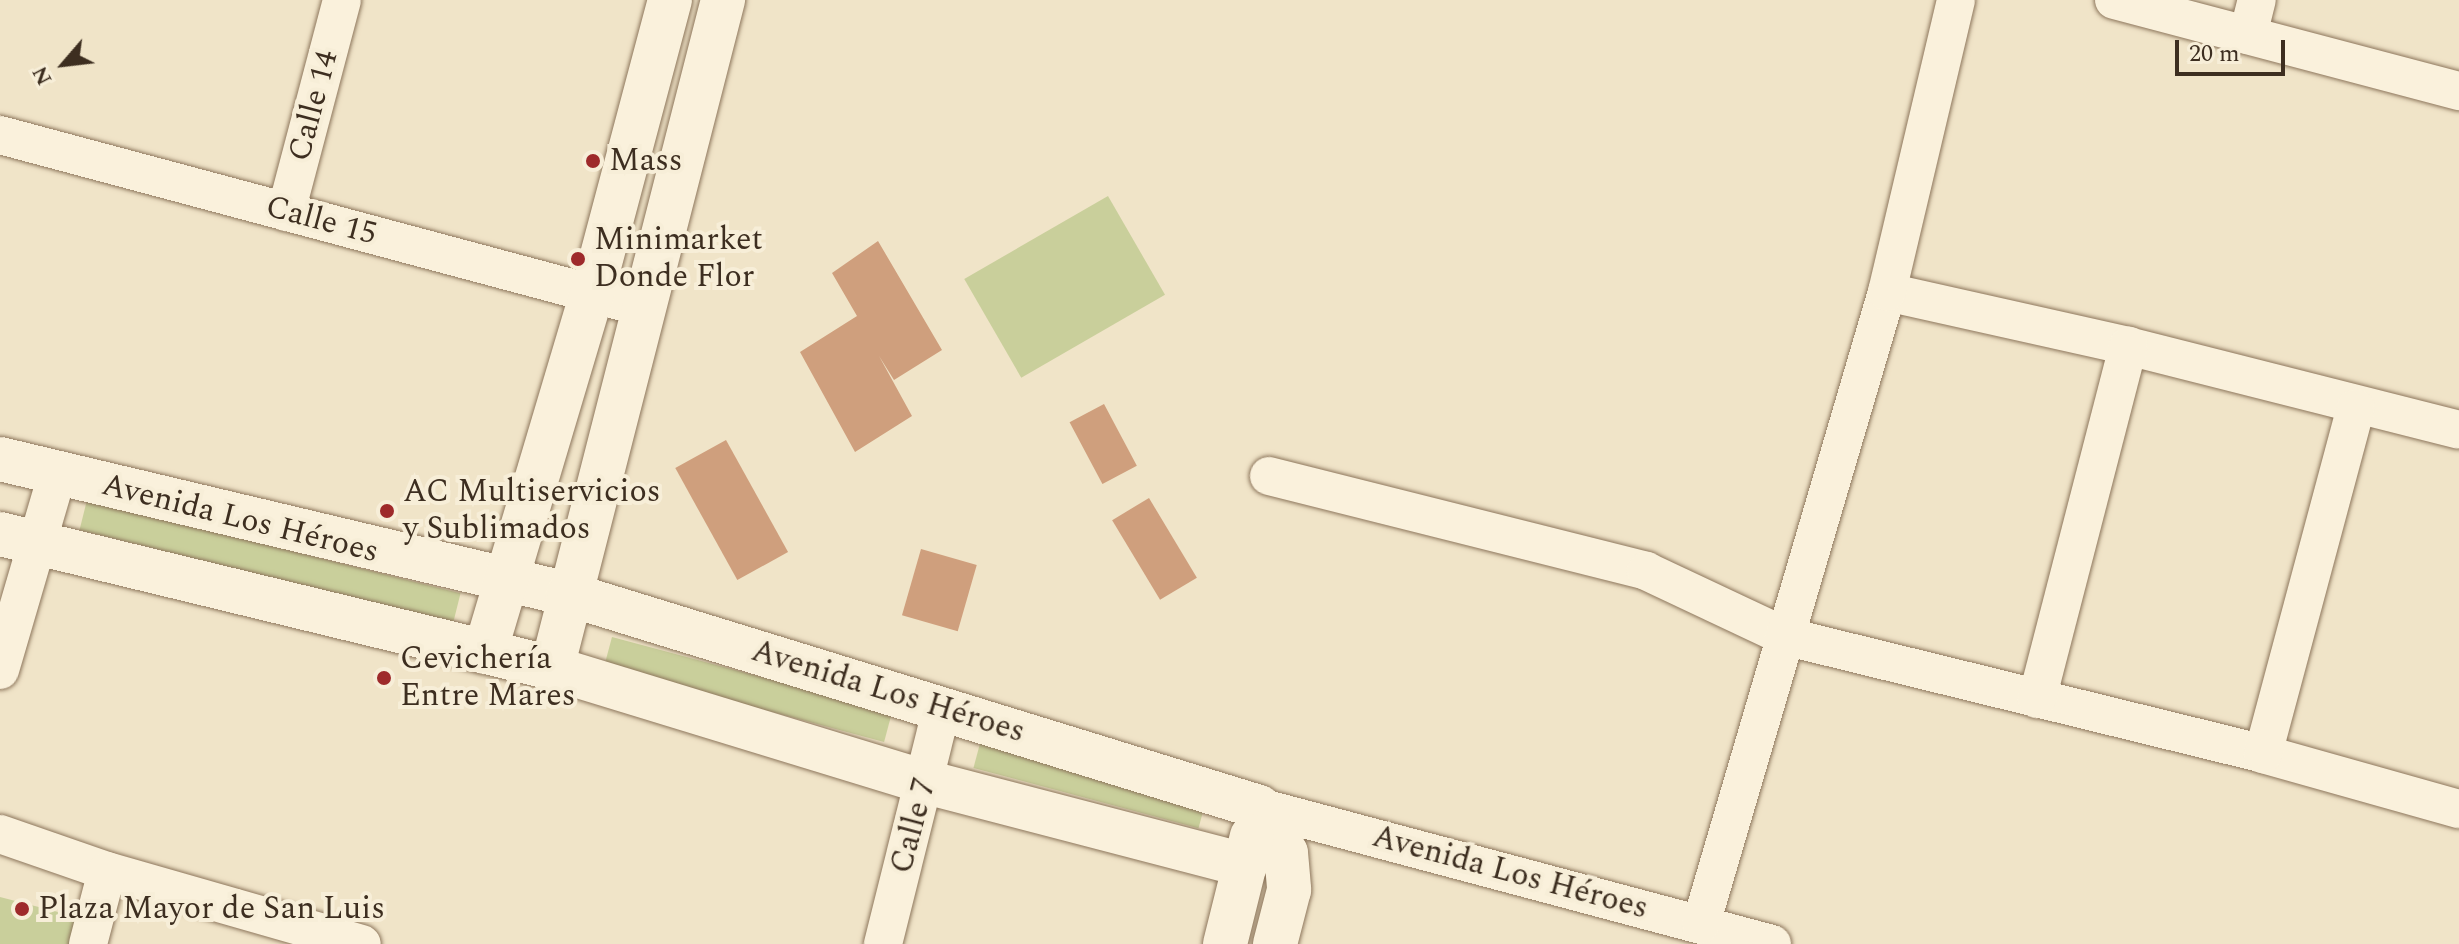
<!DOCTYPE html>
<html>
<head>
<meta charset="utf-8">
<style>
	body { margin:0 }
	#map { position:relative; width:2459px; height:944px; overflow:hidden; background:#f0e4c8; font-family:Spectral,serif }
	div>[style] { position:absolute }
	.green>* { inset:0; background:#c9cf9b; transform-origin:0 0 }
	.building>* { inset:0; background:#cf9f7d; transform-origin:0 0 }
	.roads { filter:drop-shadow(0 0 2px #8d765c) drop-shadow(0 0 2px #8d765c) }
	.street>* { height:38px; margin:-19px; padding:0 19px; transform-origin:19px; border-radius:19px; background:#faf1dc }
	.secondary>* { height:44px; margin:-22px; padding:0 22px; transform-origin:22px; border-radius:22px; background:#faf1dc }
	.dots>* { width:22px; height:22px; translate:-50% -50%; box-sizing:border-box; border:4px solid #f7eed8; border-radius:50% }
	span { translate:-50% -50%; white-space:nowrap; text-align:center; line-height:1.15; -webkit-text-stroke:8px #f7eed8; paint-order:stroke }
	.street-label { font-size:32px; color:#3d2e20 }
	.poi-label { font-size:32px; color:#3d2e20 }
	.left { translate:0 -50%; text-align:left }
	.north { position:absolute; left:24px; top:24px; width:80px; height:80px; -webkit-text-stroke:6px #f7eed8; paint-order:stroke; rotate:242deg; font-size:22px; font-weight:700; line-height:32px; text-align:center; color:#3d2e20 }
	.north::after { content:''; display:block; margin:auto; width:28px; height:36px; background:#3d2e20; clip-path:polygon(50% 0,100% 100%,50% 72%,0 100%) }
	.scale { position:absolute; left:2175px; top:40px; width:110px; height:36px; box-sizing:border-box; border:4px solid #3d2e20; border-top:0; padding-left:10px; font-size:24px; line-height:28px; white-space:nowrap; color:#3d2e20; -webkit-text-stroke:6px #f7eed8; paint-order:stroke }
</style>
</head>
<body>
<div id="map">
	<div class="green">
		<i style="left:1108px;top:196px;width:114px;height:166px;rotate:60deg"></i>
		<i style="left:87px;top:500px;width:385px;height:31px;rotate:14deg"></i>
		<i style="left:612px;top:637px;width:290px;height:31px;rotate:15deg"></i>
		<i style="left:982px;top:736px;width:233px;height:33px;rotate:15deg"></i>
		<i style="clip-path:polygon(0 897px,89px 920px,83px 944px,0 944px)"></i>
	</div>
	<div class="building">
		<i style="clip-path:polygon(878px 241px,942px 350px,894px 380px,879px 356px,912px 416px,855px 452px,800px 352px,857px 316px,832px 273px)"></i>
		<i style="left:1104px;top:404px;width:70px;height:39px;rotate:62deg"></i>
		<i style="left:726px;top:440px;width:128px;height:58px;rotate:61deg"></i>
		<i style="left:1149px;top:498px;width:93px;height:43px;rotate:59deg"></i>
		<i style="left:921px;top:549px;width:58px;height:69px;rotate:16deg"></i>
	</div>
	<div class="roads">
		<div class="street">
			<i style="left:2114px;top:0;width:357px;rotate:14.8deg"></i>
			<i style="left:2248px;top:35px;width:36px;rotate:-76deg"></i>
			<i style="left:0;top:135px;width:665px;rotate:15deg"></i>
			<i style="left:286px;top:212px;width:219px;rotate:-75.2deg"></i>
			<i style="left:1887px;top:292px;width:247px;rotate:12.6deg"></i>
			<i style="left:2128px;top:346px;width:341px;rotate:14.2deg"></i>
			<i style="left:1269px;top:476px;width:389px;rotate:14.1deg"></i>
			<i style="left:1646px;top:571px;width:153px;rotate:25.2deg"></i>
			<i style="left:1784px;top:636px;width:493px;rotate:13.8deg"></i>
			<i style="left:2263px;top:754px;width:204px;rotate:15.7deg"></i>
			<i style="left:0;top:670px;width:203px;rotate:-73.7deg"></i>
			<i style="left:2037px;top:699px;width:365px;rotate:-75.5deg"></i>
			<i style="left:2263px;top:754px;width:358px;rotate:-75deg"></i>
			<i style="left:1259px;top:807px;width:531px;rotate:14.95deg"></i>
			<i style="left:0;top:834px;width:113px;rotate:19.1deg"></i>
			<i style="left:107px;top:871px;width:265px;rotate:16deg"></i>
			<i style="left:1701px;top:924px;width:659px;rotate:-73.6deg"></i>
			<i style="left:1887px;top:292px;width:300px;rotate:-76.7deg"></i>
			<i style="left:88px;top:944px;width:75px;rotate:-75.4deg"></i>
			<i style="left:883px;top:944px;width:243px;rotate:-76deg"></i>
		</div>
		<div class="secondary">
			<i style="left:0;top:459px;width:584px;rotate:13.37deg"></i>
			<i style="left:568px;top:594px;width:723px;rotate:17.13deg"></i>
			<i style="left:0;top:534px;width:568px;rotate:13.64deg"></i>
			<i style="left:552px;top:668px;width:391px;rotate:17deg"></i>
			<i style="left:926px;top:782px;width:330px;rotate:14.6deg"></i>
			<i style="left:485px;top:652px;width:375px;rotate:-73.4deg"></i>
			<i style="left:592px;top:293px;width:303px;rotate:-75.1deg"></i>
			<i style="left:552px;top:668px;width:690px;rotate:-75.64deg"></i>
			<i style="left:1259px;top:807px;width:53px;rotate:59.6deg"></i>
			<i style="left:1286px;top:853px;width:37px;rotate:85deg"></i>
			<i style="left:1289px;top:890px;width:56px;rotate:104.5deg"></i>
			<i style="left:1225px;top:944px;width:111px;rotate:-76deg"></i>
		</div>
	</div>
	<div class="dots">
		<i style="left:593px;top:161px;background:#9e2a2b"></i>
		<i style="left:578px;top:259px;background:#9e2a2b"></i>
		<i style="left:387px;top:511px;background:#9e2a2b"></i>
		<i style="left:384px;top:678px;background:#9e2a2b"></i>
		<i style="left:22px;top:909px;background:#9e2a2b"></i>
	</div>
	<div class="street-label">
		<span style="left:314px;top:106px;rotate:-75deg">Calle 14</span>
		<span style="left:321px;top:221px;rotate:15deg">Calle 15</span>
		<span style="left:240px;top:519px;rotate:14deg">Avenida Los Héroes</span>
		<span style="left:888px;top:692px;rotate:17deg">Avenida Los Héroes</span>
		<span style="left:914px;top:826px;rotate:-75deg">Calle 7</span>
		<span style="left:1510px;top:873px;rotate:15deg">Avenida Los Héroes</span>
	</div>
	<div class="poi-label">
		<span class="left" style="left:609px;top:161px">Mass</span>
		<span class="left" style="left:594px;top:259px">Minimarket<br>Donde Flor</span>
		<span class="left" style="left:403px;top:511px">AC Multiservicios<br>y Sublimados</span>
		<span class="left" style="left:400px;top:678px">Cevichería<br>Entre Mares</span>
		<span class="left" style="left:38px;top:909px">Plaza Mayor de San Luis</span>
	</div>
	<div class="north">N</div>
	<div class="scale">20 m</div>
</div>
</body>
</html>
